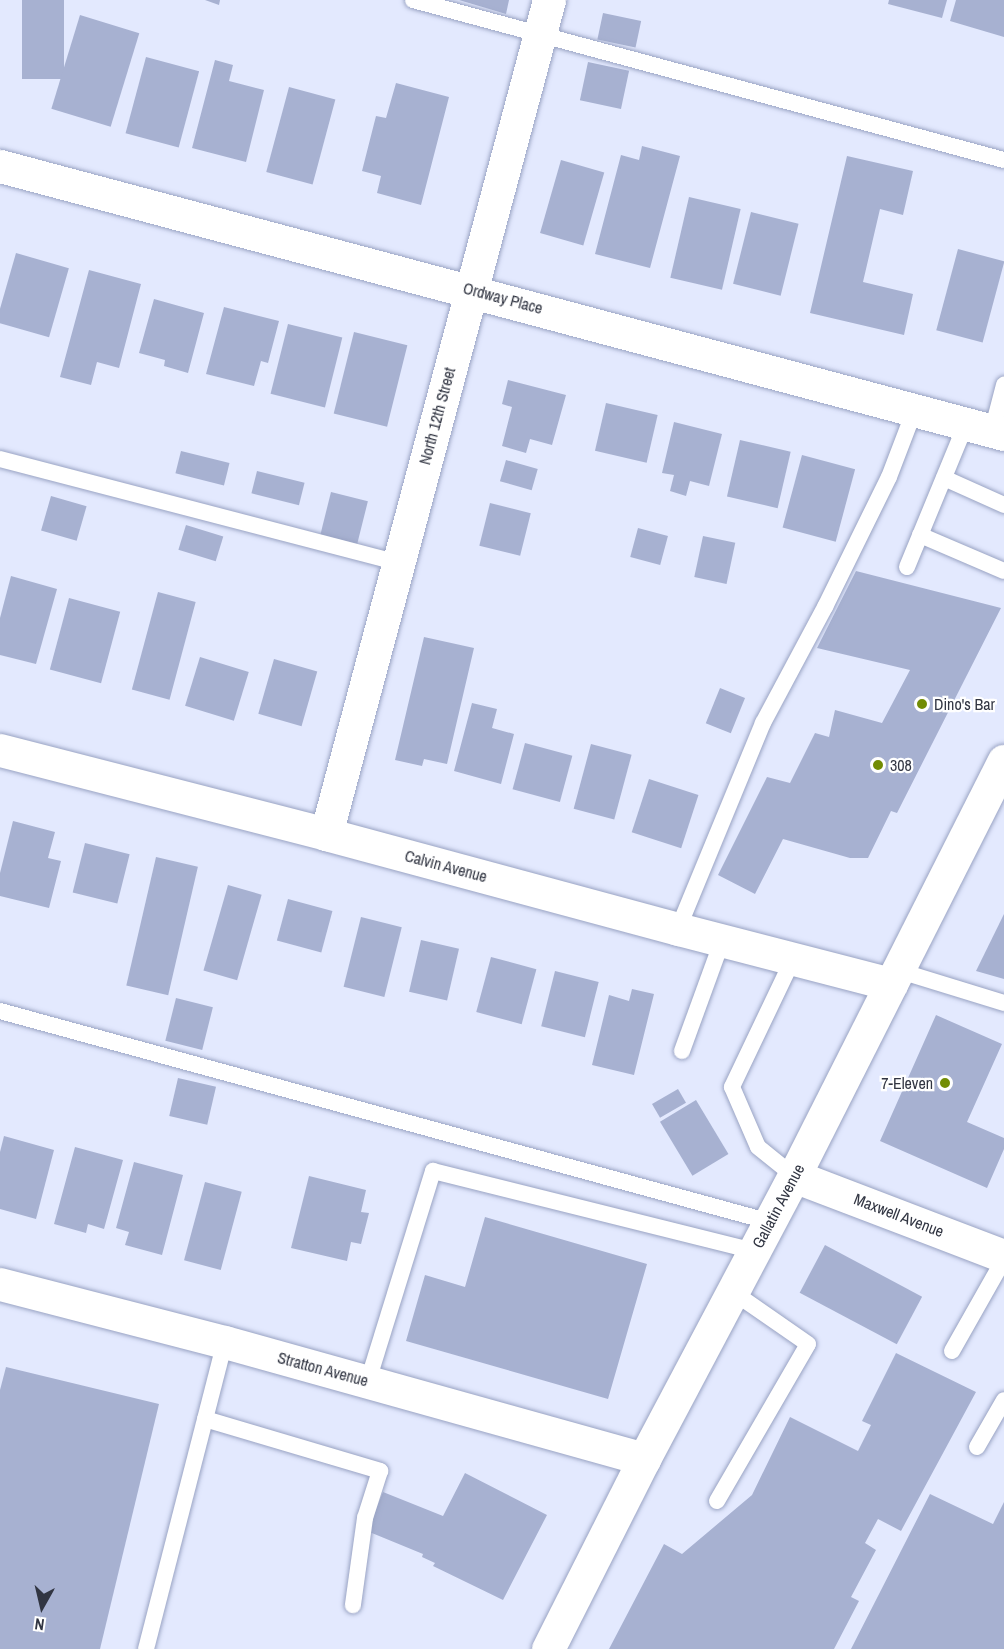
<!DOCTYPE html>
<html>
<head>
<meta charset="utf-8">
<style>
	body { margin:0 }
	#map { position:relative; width:1004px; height:1649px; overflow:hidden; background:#e3e9fe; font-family:"Archivo Narrow",sans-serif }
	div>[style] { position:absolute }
	.building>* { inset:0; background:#a7b1d1; transform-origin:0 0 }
	.roads { filter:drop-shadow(0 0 2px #99a3c3) drop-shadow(0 0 2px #99a3c3) }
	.service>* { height:16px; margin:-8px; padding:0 8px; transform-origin:8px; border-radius:8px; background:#fff }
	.minor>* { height:33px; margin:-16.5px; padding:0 16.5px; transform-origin:16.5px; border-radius:16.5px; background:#fff }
	.secondary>* { height:33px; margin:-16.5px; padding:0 16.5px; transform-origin:16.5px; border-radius:16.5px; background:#fff }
	.dots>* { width:16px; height:16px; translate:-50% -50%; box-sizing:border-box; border:3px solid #fff; border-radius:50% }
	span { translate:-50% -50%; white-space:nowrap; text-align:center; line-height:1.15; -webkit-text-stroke:4.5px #fff; paint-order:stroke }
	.street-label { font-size:16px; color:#313542 }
	.poi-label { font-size:16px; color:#313542 }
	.left { translate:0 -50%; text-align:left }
	.right { translate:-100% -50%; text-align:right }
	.north { position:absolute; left:12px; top:1577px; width:60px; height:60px; -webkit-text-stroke:4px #fff; paint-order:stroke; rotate:188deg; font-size:16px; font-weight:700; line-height:24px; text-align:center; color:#313542 }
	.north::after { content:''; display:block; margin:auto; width:21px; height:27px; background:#313542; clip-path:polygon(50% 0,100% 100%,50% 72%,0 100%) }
</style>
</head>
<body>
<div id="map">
	<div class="building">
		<i style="left:22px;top:0;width:42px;height:79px"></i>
		<i style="clip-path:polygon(205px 0,220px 0,219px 5px)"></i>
		<i style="clip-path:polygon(459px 0,509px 0,506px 14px)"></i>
		<i style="clip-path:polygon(889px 0,947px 0,942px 18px,888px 4px)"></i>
		<i style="clip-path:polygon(956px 0,1004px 0,1004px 37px,950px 21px)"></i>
		<i style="left:603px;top:13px;width:39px;height:27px;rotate:12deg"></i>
		<i style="left:80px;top:15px;width:62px;height:98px;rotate:17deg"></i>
		<i style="left:146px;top:57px;width:55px;height:79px;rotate:15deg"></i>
		<i style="clip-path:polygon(215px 60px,233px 65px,229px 81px,264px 90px,246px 162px,192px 148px)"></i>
		<i style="left:588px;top:62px;width:42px;height:39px;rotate:12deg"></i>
		<i style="clip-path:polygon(396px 83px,449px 97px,421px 205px,377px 193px,381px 176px,362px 171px,376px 116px,386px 118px)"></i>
		<i style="left:289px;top:87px;width:48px;height:88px;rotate:15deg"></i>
		<i style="clip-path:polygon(642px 146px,680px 156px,650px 268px,595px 254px,621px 155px,639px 160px)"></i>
		<i style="clip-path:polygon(847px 156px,913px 171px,903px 215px,880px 209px,863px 282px,913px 294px,904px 335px,810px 313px)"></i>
		<i style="left:561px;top:160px;width:45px;height:76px;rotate:16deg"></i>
		<i style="left:689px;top:197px;width:53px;height:83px;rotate:13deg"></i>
		<i style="left:751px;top:212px;width:49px;height:74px;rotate:14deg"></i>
		<i style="left:958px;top:249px;width:48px;height:84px;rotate:15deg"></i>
		<i style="left:16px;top:253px;width:55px;height:72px;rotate:16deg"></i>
		<i style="clip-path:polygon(89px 270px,141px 284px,119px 368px,97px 362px,91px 385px,60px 377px)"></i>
		<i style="clip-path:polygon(154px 299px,204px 313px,188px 373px,164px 366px,165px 360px,139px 353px)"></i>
		<i style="clip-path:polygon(224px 307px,279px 321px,268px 363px,261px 361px,254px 386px,206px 374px)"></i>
		<i style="left:288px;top:324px;width:56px;height:72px;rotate:14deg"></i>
		<i style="left:354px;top:332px;width:55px;height:84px;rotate:14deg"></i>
		<i style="clip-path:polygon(508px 380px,566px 395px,552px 445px,530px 439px,526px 453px,502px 446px,512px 407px,502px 404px)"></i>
		<i style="left:606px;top:403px;width:53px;height:49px;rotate:13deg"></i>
		<i style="clip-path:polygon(674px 422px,722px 434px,709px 486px,690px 481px,686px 496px,670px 491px,674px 475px,662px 473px)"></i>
		<i style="left:740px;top:440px;width:52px;height:58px;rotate:13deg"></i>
		<i style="left:181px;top:451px;width:50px;height:23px;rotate:14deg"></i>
		<i style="left:802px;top:455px;width:55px;height:75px;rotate:15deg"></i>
		<i style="left:506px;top:460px;width:33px;height:22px;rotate:16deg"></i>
		<i style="left:257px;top:471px;width:49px;height:23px;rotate:14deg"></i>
		<i style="left:331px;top:492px;width:38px;height:44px;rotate:14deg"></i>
		<i style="left:51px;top:496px;width:37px;height:36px;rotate:16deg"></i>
		<i style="left:490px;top:503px;width:42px;height:44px;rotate:14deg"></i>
		<i style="left:186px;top:525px;width:39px;height:26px;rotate:17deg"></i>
		<i style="left:638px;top:528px;width:31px;height:30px;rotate:15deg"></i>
		<i style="left:703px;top:536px;width:33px;height:42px;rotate:12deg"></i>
		<i style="clip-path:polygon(856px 571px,1001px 608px,897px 813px,891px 811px,868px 858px,850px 858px,783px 839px,755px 894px,718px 875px,767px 777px,790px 783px,815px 733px,829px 737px,835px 710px,882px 723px,910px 670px,817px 648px)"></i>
		<i style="clip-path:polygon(11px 576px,57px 589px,36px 664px,0 655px,0 618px)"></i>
		<i style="left:158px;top:592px;width:39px;height:101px;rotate:15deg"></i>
		<i style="left:69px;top:598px;width:53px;height:74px;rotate:15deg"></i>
		<i style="clip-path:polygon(424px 637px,474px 648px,447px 764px,424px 759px,422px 766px,395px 760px)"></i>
		<i style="left:200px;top:657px;width:51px;height:51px;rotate:17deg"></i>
		<i style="left:274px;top:659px;width:45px;height:57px;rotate:16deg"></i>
		<i style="left:720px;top:688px;width:27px;height:38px;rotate:22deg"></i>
		<i style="clip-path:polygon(472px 703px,497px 709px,492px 728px,514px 734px,501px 784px,454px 771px)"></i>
		<i style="left:525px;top:743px;width:49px;height:48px;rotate:15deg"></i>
		<i style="left:591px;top:744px;width:42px;height:67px;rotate:15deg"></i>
		<i style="left:649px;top:779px;width:52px;height:56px;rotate:18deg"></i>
		<i style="clip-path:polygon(13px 821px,55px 832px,48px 858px,61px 861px,49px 908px,0 896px,0 873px)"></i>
		<i style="left:85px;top:843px;width:46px;height:51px;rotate:14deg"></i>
		<i style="left:156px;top:857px;width:43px;height:132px;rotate:13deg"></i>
		<i style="left:228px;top:885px;width:35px;height:89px;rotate:16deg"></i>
		<i style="left:288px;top:899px;width:46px;height:43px;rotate:15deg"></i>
		<i style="clip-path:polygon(1004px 914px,1004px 979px,976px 971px)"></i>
		<i style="left:361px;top:917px;width:42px;height:72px;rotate:14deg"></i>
		<i style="left:421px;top:940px;width:39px;height:53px;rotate:13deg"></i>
		<i style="left:491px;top:957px;width:47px;height:57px;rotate:15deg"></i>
		<i style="left:555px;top:971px;width:45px;height:57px;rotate:14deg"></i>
		<i style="clip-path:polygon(632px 989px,654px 994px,634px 1075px,592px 1065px,609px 995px,629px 1001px)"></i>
		<i style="left:176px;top:998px;width:38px;height:44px;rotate:14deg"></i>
		<i style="clip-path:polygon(936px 1015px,1002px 1044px,967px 1122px,1004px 1138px,1004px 1149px,987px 1188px,880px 1141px)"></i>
		<i style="left:178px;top:1078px;width:39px;height:39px;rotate:13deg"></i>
		<i style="left:678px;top:1089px;width:16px;height:30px;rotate:60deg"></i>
		<i style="left:696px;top:1100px;width:63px;height:42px;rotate:59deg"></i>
		<i style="clip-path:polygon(4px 1136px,54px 1150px,36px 1219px,0 1209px,0 1152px)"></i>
		<i style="clip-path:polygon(75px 1147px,123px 1160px,104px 1229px,88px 1224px,86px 1233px,54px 1224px)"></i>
		<i style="clip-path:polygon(134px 1162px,183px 1175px,162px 1255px,125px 1245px,129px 1232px,116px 1228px)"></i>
		<i style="clip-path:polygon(309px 1176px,366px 1190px,361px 1212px,369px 1213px,361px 1244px,351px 1242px,347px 1261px,291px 1248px)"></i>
		<i style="left:205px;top:1182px;width:38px;height:81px;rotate:15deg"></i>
		<i style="clip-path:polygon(485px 1217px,647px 1264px,608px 1399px,406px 1341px,425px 1275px,465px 1287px)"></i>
		<i style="left:825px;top:1245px;width:110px;height:54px;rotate:28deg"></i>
		<i style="clip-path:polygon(896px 1353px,976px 1392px,901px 1531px,878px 1519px,865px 1543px,876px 1550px,851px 1597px,859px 1601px,834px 1649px,609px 1649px,664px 1544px,682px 1554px,752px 1495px,790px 1417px,858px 1451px,871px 1425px,862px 1421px)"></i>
		<i style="clip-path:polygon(6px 1367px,159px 1404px,100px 1649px,0 1649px,0 1390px)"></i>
		<i style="clip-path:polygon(465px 1473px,547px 1515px,503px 1600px,433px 1566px,435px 1563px,422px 1557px,423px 1554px,367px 1531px,383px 1492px,443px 1516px)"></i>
		<i style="clip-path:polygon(930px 1494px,993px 1524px,1004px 1502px,1004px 1649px,851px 1649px)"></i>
	</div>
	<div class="roads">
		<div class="service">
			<i style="left:413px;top:0;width:612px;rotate:15.15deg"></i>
			<i style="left:992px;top:431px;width:48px;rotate:-75.4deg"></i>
			<i style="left:0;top:459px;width:411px;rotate:14.6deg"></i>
			<i style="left:944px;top:478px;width:66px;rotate:24.2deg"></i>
			<i style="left:920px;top:535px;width:91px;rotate:23.2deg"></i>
			<i style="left:907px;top:567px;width:155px;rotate:-67.6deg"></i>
			<i style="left:678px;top:929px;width:223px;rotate:-67.6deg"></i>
			<i style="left:763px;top:723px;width:132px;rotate:-61.9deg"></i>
			<i style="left:825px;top:607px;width:145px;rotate:-63.8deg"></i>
			<i style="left:889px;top:477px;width:73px;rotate:-69.1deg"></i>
			<i style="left:793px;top:959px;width:142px;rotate:115.5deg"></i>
			<i style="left:732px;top:1087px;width:65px;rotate:66.6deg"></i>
			<i style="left:758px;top:1147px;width:46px;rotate:38.9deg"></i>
			<i style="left:900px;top:971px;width:109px;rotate:17.1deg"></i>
			<i style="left:0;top:1011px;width:799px;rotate:15.31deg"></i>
			<i style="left:682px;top:1051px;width:117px;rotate:-70deg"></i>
			<i style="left:952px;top:1351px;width:106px;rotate:-60.5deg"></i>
			<i style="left:368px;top:1381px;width:220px;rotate:-72.8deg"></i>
			<i style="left:433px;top:1171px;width:332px;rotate:14deg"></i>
			<i style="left:205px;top:1419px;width:183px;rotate:16.5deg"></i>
			<i style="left:380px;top:1471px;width:49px;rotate:107.7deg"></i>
			<i style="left:365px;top:1518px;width:88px;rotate:97.9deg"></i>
			<i style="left:977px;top:1447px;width:54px;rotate:-60.1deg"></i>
			<i style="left:717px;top:1501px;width:181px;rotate:-59.9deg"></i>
			<i style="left:808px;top:1344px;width:91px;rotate:-145.3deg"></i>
			<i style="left:146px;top:1649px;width:317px;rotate:-75.6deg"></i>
		</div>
		<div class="minor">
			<i style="left:0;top:166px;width:1039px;rotate:14.95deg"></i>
			<i style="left:0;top:750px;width:337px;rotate:14.4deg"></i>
			<i style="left:326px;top:834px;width:365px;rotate:15.1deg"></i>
			<i style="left:678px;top:929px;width:220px;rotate:14.5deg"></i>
			<i style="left:326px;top:834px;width:863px;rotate:-75.03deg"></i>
			<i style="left:794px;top:1176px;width:225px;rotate:20.9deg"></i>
			<i style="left:0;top:1284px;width:232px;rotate:14.5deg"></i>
			<i style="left:225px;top:1342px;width:435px;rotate:15.6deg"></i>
		</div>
		<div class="secondary">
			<i style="left:548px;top:1649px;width:213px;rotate:-63.2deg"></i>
			<i style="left:644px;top:1459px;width:320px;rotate:-62.1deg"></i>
			<i style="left:794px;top:1176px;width:465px;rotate:-63.2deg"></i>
		</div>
	</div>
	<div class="dots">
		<i style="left:922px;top:704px;background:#728c04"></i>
		<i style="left:878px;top:765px;background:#728c04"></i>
		<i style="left:945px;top:1083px;background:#728c04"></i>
	</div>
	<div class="street-label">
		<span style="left:503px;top:298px;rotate:15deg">Ordway Place</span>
		<span style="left:437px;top:416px;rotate:-75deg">North 12th Street</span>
		<span style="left:446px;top:866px;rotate:15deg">Calvin Avenue</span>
		<span style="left:778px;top:1206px;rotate:-62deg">Gallatin Avenue</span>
		<span style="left:899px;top:1215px;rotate:21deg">Maxwell Avenue</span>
		<span style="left:323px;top:1369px;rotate:15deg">Stratton Avenue</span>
	</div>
	<div class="poi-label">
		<span class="left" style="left:934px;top:704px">Dino's Bar</span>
		<span class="left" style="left:890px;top:765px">308</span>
		<span class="right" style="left:933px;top:1083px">7-Eleven</span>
	</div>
	<div class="north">N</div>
</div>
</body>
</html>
